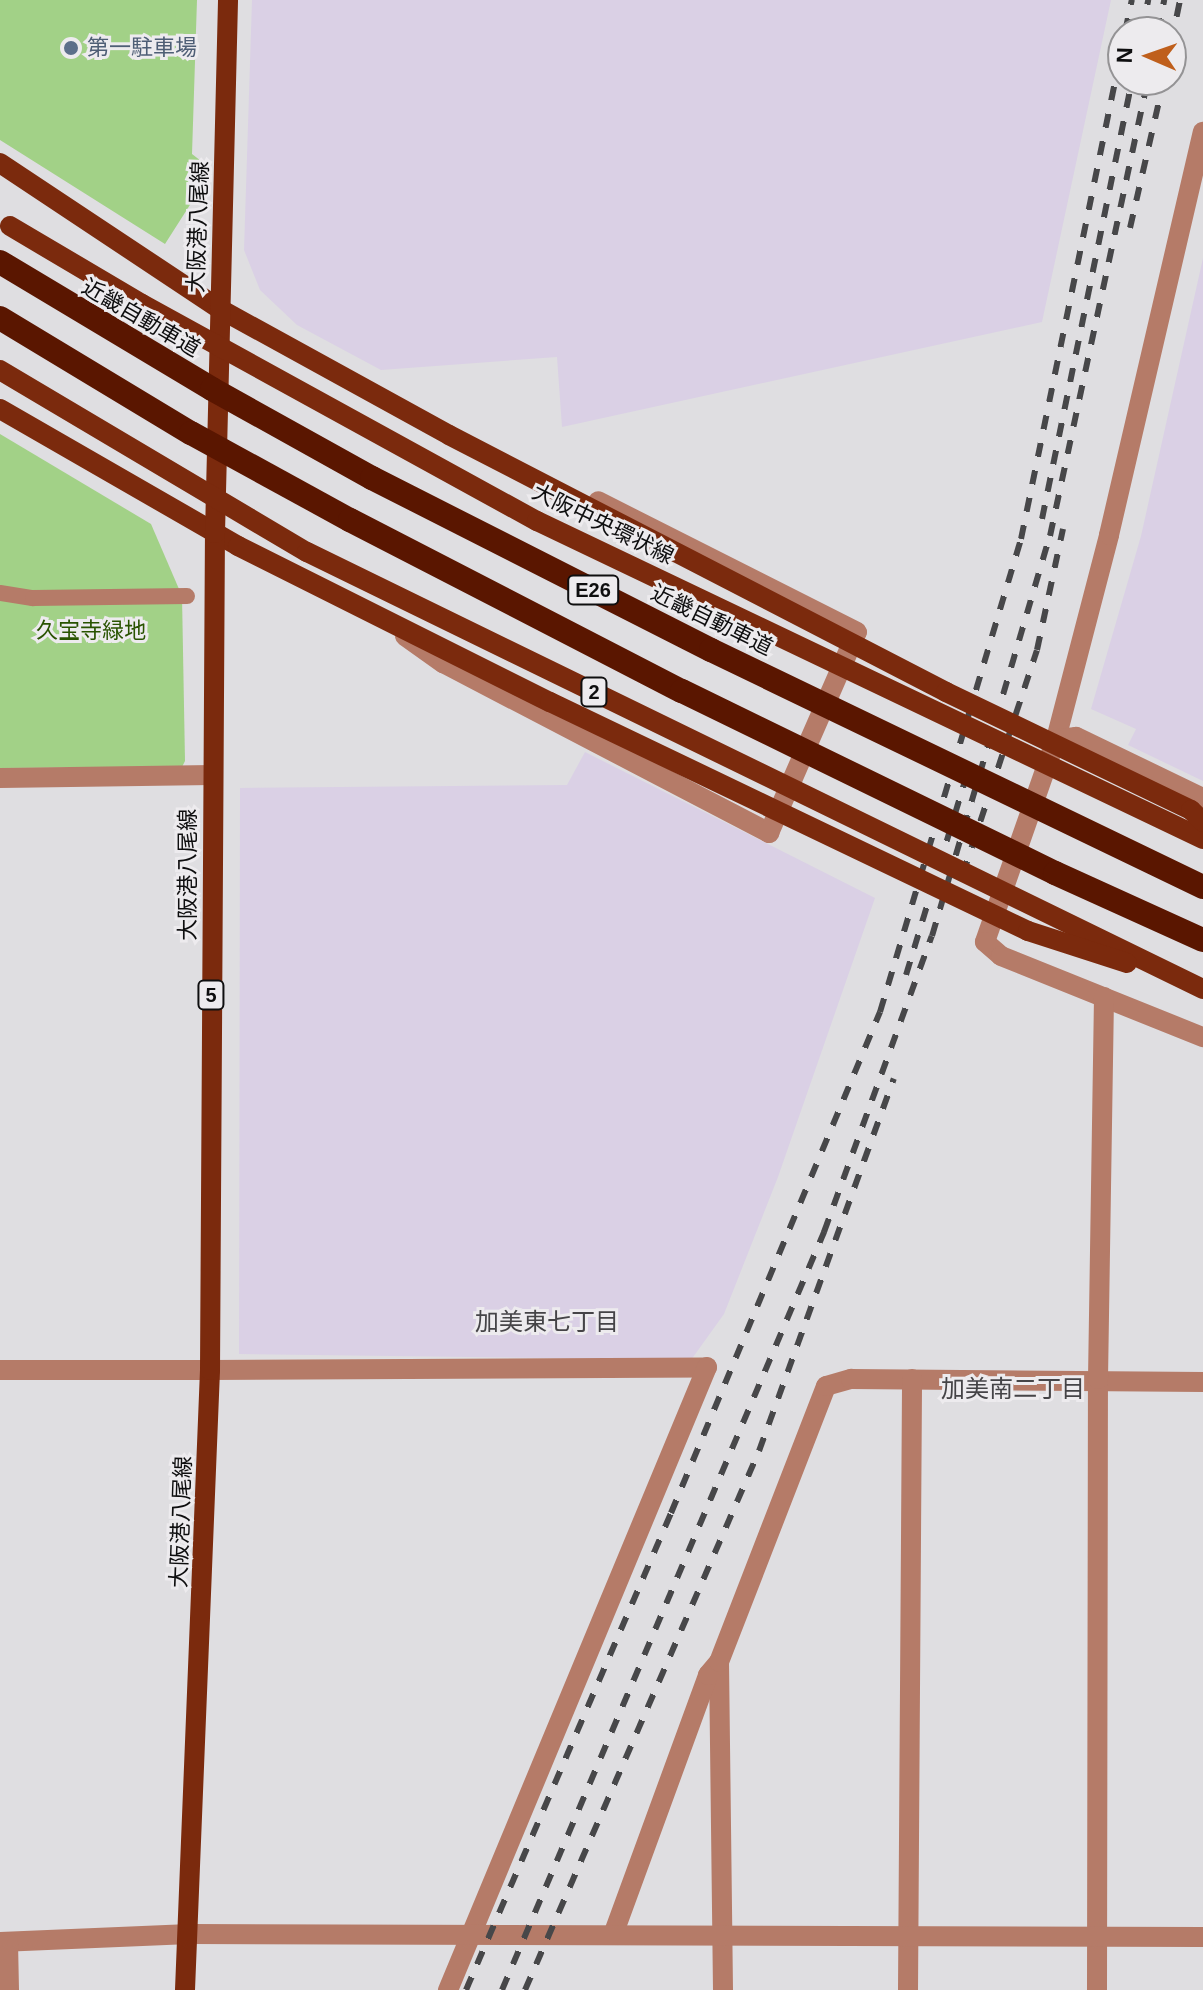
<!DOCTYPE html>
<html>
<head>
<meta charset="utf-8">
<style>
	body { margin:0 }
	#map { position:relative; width:1203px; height:1990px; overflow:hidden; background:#dfdee1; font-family:Arial,"Noto Sans JP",sans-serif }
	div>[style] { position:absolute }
	.industrial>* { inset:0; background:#dad0e5 }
	.green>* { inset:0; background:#a2d187 }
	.pedestrian>* { height:16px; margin:-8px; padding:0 8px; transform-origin:8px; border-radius:8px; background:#b57b68 }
	.minor>* { height:20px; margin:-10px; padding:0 10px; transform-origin:10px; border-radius:10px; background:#b57b68 }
	.tertiary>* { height:20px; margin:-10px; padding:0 10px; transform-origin:10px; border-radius:10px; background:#b57b68 }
	.primary>* { height:20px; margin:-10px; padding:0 10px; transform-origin:10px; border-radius:10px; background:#7b2a0d }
	.rail>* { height:6px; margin-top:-3px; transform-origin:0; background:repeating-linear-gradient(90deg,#474749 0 14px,transparent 0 28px) }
	.primary-bridge>* { height:20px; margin:-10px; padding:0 10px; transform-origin:10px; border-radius:10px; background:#7b2a0d }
	.motorway-bridge>* { height:24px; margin:-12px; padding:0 12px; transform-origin:12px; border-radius:12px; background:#5a1600 }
	.dots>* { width:22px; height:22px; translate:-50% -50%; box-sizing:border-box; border:4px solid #edebee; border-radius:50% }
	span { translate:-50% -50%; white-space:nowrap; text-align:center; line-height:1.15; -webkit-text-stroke:6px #edebee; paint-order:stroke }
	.shield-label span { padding:2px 6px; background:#edebee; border:2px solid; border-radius:6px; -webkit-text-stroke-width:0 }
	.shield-label { font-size:20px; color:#0e0e0f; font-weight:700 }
	.service-label { font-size:22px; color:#4e5e75 }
	.left { translate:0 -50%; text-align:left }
	.street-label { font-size:22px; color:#0e0e0f }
	.park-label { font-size:22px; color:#295300 }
	.neighbourhood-label { font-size:24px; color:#454447 }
	.north { position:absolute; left:1107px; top:16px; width:80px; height:80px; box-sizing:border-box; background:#edebee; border:2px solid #949395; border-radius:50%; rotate:272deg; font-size:22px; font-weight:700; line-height:32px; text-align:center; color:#0e0e0f }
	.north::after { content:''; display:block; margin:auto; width:28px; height:36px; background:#bf5f1c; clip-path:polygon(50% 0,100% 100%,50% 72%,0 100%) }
</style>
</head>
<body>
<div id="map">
	<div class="industrial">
		<i style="clip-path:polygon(252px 0,1111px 0,1042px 322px,562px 427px,557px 357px,381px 370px,297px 325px,260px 290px,244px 250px)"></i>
		<i style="clip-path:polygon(1203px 258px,1203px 781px,1128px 745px,1136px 729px,1091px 709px,1141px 536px)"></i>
		<i style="clip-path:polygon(585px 752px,875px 898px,778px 1177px,724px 1314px,691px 1360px,239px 1354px,240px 788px,567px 785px)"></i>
	</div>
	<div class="green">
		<i style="clip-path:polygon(0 0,197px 0,192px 154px,201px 161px,202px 186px,165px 244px,0 140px)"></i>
		<i style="clip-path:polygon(0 434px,151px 524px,182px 596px,185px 761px,182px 767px,0 768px)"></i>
	</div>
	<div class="pedestrian">
		<i style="left:0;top:593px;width:33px;rotate:9deg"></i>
		<i style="left:33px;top:598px;width:154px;rotate:-0.7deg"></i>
	</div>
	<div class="minor">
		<i style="left:405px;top:636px;width:47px;rotate:35.4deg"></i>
		<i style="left:443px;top:663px;width:368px;rotate:27.5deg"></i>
		<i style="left:769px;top:833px;width:219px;rotate:-66.4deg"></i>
		<i style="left:857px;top:632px;width:290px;rotate:-153.2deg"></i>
		<i style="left:1056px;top:739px;width:211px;rotate:-75.4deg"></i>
		<i style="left:1109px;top:535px;width:414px;rotate:-76.9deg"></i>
		<i style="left:0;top:778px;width:212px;rotate:-0.8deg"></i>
		<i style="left:1203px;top:798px;width:141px;rotate:-154.3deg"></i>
		<i style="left:1076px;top:737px;width:20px;rotate:174deg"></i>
		<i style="left:1056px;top:739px;width:215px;rotate:109.3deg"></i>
		<i style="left:985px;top:942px;width:21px;rotate:41deg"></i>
		<i style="left:1001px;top:956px;width:218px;rotate:21.9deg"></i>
		<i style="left:210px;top:1370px;width:497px;rotate:-0.3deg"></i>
		<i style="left:707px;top:1367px;width:675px;rotate:112.57deg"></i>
		<i style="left:719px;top:1662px;width:328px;rotate:89.3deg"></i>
		<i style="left:613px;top:1935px;width:277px;rotate:-69.9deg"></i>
		<i style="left:708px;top:1675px;width:17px;rotate:-50deg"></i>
		<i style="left:719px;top:1662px;width:296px;rotate:-68.8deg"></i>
		<i style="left:826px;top:1386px;width:26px;rotate:-16deg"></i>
		<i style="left:851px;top:1379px;width:352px;rotate:0.5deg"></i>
		<i style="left:0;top:1942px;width:190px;rotate:-2.4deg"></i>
		<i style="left:8px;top:1942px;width:48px;rotate:88.8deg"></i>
		<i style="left:908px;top:1990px;width:611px;rotate:-89.62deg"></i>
		<i style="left:1097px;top:1990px;width:611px;rotate:-89.91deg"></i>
		<i style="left:1098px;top:1379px;width:382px;rotate:-89.1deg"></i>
	</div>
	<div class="tertiary">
		<i style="left:0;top:1370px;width:210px"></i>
		<i style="left:190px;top:1934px;width:1013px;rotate:0.17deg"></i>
	</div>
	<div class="primary">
		<i style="left:0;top:163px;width:264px;rotate:33.6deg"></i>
		<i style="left:220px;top:309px;width:261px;rotate:28.8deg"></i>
		<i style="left:0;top:409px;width:275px;rotate:29.9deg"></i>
		<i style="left:238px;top:546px;width:349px;rotate:26.6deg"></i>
		<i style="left:185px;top:1990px;width:621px;rotate:-87.69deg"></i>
		<i style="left:210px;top:1370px;width:837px;rotate:-89.66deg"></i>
		<i style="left:215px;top:533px;width:533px;rotate:-88.6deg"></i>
	</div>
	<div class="rail">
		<i style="left:1125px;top:32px;width:33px;rotate:-78deg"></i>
		<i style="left:1142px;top:32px;width:33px;rotate:-79deg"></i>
		<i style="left:1158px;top:32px;width:33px;rotate:-79deg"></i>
		<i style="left:1171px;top:44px;width:45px;rotate:-78.4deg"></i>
		<i style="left:1130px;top:228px;width:152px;rotate:-77.1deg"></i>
		<i style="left:1042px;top:519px;width:448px;rotate:-78.4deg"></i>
		<i style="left:954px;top:901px;width:264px;rotate:-71.7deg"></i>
		<i style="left:1037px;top:650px;width:124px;rotate:-77.9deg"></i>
		<i style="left:906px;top:975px;width:216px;rotate:-73.1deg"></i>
		<i style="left:466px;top:1990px;width:519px;rotate:-66.74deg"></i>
		<i style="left:671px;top:1513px;width:543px;rotate:-67.36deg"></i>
		<i style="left:880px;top:1012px;width:494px;rotate:-73.4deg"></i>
		<i style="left:1021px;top:539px;width:506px;rotate:-78.38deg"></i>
		<i style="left:502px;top:1990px;width:824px;rotate:-66.98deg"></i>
		<i style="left:824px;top:1232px;width:315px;rotate:-70deg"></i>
		<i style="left:932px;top:936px;width:417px;rotate:-73.6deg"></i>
		<i style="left:1050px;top:536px;width:466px;rotate:-77.9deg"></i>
		<i style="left:525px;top:1990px;width:588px;rotate:-66.53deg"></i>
		<i style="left:759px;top:1451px;width:396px;rotate:-70.1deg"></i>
	</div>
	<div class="primary-bridge">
		<i style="left:10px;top:226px;width:153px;rotate:30.6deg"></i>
		<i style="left:142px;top:304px;width:451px;rotate:28.8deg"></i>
		<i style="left:537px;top:521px;width:738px;rotate:25.52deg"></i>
		<i style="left:0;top:370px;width:357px;rotate:30.7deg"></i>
		<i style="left:307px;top:552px;width:997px;rotate:26deg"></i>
		<i style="left:449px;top:435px;width:560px;rotate:27.34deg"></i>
		<i style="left:946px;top:692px;width:272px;rotate:25.7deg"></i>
		<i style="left:1191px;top:810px;width:17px;rotate:45deg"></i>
		<i style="left:550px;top:702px;width:530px;rotate:25.6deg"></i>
		<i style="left:1028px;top:931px;width:104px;rotate:17.9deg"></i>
	</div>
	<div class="motorway-bridge">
		<i style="left:0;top:262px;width:247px;rotate:30.9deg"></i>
		<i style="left:212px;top:389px;width:183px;rotate:29.1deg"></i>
		<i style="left:372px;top:478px;width:380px;rotate:26.9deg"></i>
		<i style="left:711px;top:650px;width:546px;rotate:25.72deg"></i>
		<i style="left:0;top:318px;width:223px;rotate:31.1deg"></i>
		<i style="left:191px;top:433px;width:181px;rotate:28.7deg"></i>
		<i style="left:350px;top:520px;width:373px;rotate:27.3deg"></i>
		<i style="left:682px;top:691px;width:415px;rotate:26deg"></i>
		<i style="left:1055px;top:873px;width:162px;rotate:24.4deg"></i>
	</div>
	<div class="dots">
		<i style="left:71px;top:48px;background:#5c6f8a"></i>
	</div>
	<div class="shield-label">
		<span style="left:593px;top:590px">E26</span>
		<span style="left:594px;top:692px">2</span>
		<span style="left:211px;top:995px">5</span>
	</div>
	<div class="service-label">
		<span class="left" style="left:87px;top:48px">第一駐車場</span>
	</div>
	<div class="street-label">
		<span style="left:198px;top:227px;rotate:-88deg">大阪港八尾線</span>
		<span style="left:141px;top:318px;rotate:30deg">近畿自動車道</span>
		<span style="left:603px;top:524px;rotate:26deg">大阪中央環状線</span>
		<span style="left:712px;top:620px;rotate:26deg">近畿自動車道</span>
		<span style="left:188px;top:875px;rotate:-90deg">大阪港八尾線</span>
		<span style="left:181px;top:1522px;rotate:-88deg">大阪港八尾線</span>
	</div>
	<div class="park-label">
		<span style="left:91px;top:631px">久宝寺緑地</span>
	</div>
	<div class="neighbourhood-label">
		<span style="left:547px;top:1322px">加美東七丁目</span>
		<span style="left:1013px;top:1389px">加美南二丁目</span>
	</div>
	<div class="north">N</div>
</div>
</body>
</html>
